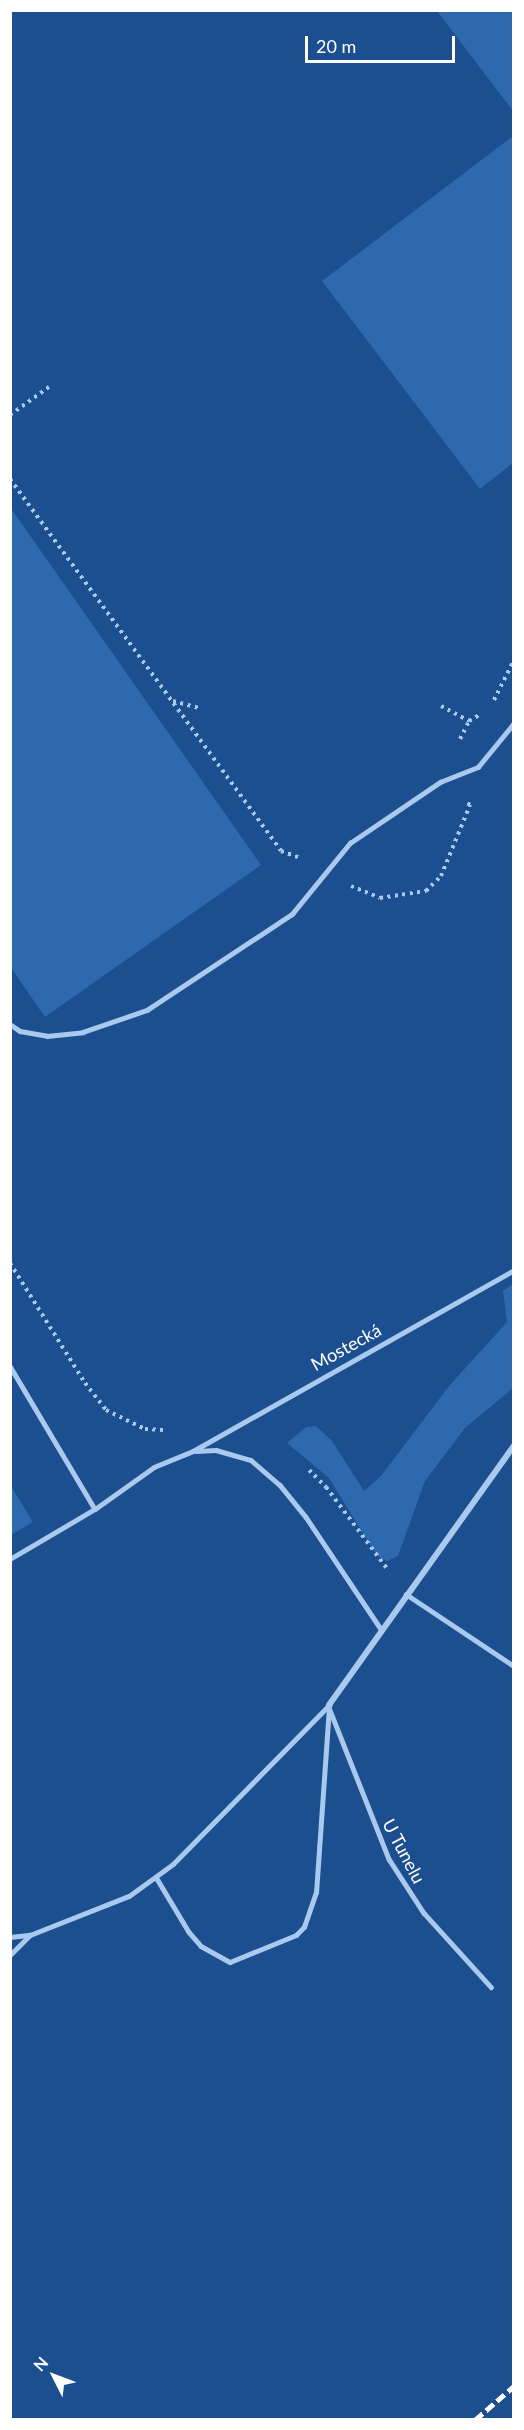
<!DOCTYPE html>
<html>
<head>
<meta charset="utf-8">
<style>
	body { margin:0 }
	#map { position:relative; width:524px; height:2430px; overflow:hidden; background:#1b4f8f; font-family:Lato,sans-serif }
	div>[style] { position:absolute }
	.green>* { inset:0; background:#2e69ad }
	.path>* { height:4px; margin-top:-2px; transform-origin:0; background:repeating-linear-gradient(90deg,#a9c9ee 0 3px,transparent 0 7.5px) }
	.service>* { height:4.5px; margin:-2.25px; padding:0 2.25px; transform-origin:2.25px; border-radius:2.25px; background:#a9c9ee }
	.minor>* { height:6px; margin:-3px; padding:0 3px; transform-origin:3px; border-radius:3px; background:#a9c9ee }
	.rail>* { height:4.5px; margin-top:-2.25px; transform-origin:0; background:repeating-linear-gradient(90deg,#fff 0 10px,transparent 0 14.5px) }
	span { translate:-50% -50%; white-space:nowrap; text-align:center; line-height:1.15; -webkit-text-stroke:4.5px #1b4f8f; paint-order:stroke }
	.street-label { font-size:18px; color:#fff }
	.frame { position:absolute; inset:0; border:12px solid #fff; pointer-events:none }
	.north { position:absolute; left:24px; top:2346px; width:60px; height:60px; -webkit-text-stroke:4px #1b4f8f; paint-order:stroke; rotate:312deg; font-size:16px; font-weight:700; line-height:24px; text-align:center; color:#fff }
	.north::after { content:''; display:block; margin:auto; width:21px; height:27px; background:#fff; clip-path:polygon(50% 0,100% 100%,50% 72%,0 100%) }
	.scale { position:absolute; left:305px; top:36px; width:150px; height:27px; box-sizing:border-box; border:3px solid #fff; border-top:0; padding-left:8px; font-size:18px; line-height:21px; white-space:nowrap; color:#fff; -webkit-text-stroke:4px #1b4f8f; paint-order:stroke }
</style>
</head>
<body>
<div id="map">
	<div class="green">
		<i style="clip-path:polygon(437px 11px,513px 11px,513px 111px)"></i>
		<i style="clip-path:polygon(513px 136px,513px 463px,480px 489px,322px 281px)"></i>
		<i style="clip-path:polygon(10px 507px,261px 865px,45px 1017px,11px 968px)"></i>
		<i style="clip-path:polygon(513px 1284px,513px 1388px,465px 1428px,425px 1481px,398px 1556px,387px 1561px,377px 1556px,329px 1478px,287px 1443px,306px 1427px,316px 1426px,332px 1441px,364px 1491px,381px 1476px,449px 1386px,507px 1322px,503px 1291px)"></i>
		<i style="clip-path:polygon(11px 1486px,33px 1522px,11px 1535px,10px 1535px)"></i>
	</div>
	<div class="path">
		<i style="left:10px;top:415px;width:48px;rotate:-35.7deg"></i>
		<i style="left:10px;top:479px;width:460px;rotate:53.9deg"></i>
		<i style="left:281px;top:851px;width:20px;rotate:20deg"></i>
		<i style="left:494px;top:700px;width:45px;rotate:-63.4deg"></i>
		<i style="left:173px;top:701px;width:28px;rotate:15deg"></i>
		<i style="left:441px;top:706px;width:32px;rotate:28deg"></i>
		<i style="left:460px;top:739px;width:20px;rotate:-63deg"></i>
		<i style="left:469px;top:721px;width:14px;rotate:-30deg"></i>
		<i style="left:351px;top:886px;width:31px;rotate:22deg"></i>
		<i style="left:380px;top:898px;width:47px;rotate:-8.7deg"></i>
		<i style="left:426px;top:891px;width:21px;rotate:-45deg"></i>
		<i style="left:441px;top:876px;width:77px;rotate:-67.8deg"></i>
		<i style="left:470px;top:805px;width:4px;rotate:-146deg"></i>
		<i style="left:10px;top:1263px;width:142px;rotate:58deg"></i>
		<i style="left:85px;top:1383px;width:34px;rotate:52deg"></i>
		<i style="left:106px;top:1410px;width:43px;rotate:26deg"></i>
		<i style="left:145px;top:1429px;width:18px;rotate:3deg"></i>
		<i style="left:309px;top:1470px;width:24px;rotate:45deg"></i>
		<i style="left:326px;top:1487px;width:104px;rotate:53.2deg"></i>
	</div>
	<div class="service">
		<i style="left:10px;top:1024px;width:12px;rotate:35deg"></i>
		<i style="left:20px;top:1031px;width:27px;rotate:10deg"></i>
		<i style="left:47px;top:1036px;width:36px;rotate:-6deg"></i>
		<i style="left:83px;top:1032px;width:68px;rotate:-19deg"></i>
		<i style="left:147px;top:1010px;width:174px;rotate:-33.5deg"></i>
		<i style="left:292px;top:914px;width:92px;rotate:-50.8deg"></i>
		<i style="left:350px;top:843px;width:109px;rotate:-34.1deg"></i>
		<i style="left:440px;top:782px;width:41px;rotate:-21.5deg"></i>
		<i style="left:478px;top:767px;width:57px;rotate:-50.7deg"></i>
		<i style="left:10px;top:1366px;width:166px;rotate:59.3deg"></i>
		<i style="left:196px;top:1451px;width:20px;rotate:-3deg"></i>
		<i style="left:216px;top:1450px;width:36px;rotate:16deg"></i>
		<i style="left:251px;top:1460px;width:38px;rotate:41deg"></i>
		<i style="left:280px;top:1485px;width:41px;rotate:50.9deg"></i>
		<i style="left:306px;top:1517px;width:135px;rotate:56.2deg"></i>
		<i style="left:10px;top:1559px;width:99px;rotate:-30.5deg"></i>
		<i style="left:95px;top:1509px;width:72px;rotate:-35.4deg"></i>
		<i style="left:154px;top:1467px;width:42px;rotate:-22.3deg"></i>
		<i style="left:193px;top:1451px;width:369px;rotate:-29.4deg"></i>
		<i style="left:406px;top:1594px;width:130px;rotate:33.7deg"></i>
		<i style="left:330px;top:1710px;width:160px;rotate:68.4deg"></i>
		<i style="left:389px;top:1859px;width:64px;rotate:57.1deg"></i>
		<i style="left:424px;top:1913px;width:100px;rotate:47.8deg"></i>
		<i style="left:156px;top:1877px;width:64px;rotate:59deg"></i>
		<i style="left:189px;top:1932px;width:18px;rotate:49deg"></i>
		<i style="left:201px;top:1946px;width:33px;rotate:29deg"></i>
		<i style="left:230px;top:1962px;width:71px;rotate:-22.2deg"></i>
		<i style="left:296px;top:1935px;width:11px;rotate:-45deg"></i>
		<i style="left:304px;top:1927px;width:36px;rotate:-71deg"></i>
		<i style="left:316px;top:1893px;width:188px;rotate:-86deg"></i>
		<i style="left:10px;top:1937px;width:20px;rotate:-6deg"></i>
		<i style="left:30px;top:1935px;width:106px;rotate:-21.5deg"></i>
		<i style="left:129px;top:1896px;width:54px;rotate:-36deg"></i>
		<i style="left:173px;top:1864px;width:223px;rotate:-45.5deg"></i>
		<i style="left:10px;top:1955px;width:28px;rotate:-45deg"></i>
	</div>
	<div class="minor">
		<i style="left:329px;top:1705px;width:318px;rotate:-54.5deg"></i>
	</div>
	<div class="rail">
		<i style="left:475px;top:2420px;width:52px;rotate:-41.1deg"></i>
	</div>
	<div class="street-label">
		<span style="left:346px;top:1347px;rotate:-29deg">Mostecká</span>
		<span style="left:404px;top:1851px;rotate:62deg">U Tunelu</span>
	</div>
	<div class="frame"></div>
	<div class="north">N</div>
	<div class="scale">20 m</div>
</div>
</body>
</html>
